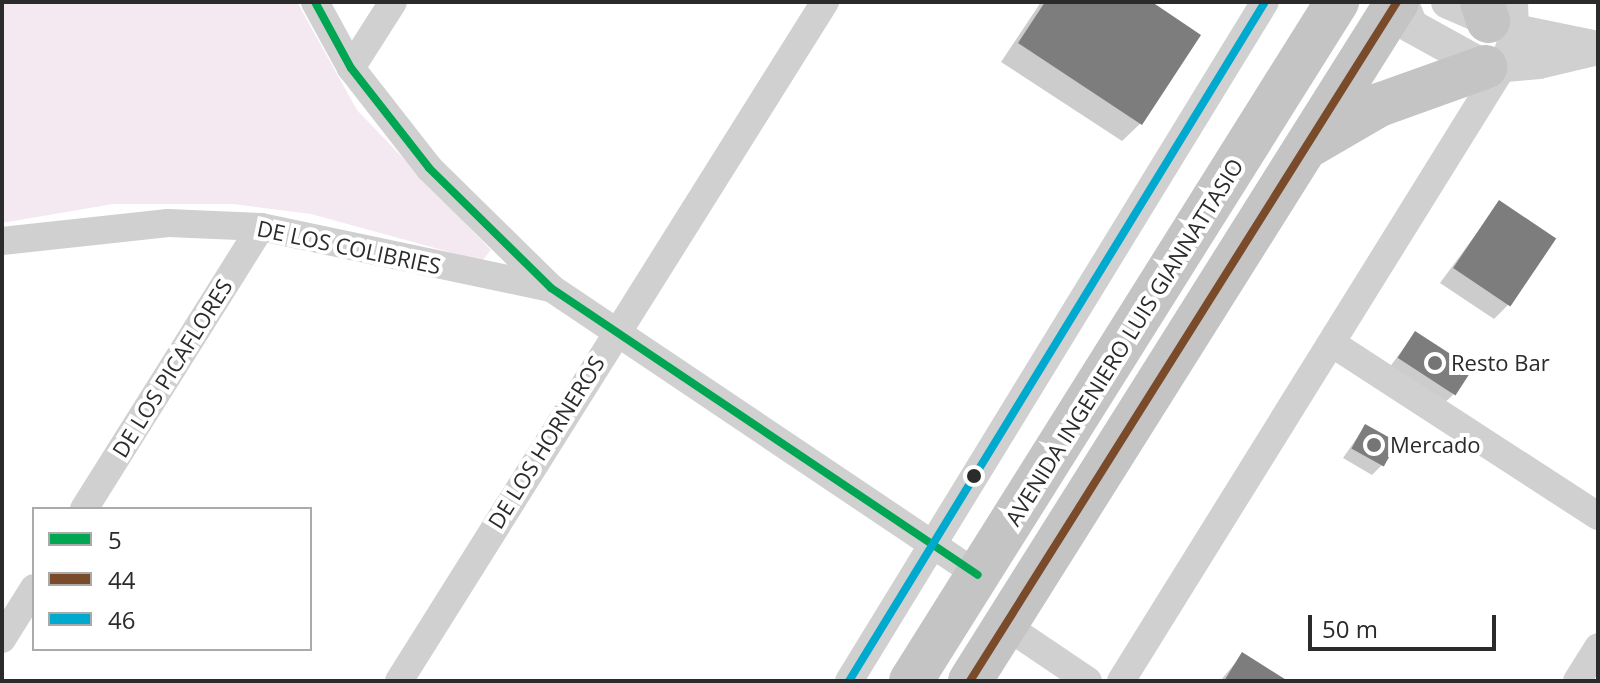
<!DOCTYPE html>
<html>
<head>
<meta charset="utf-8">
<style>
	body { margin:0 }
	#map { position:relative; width:1600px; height:683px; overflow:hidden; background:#fff; font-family:"Open Sans",sans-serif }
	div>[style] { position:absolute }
	.green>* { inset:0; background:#f4e9f1 }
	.shadow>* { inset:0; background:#0003 }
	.building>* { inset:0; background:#7d7d7d; transform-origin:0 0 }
	.minor>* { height:28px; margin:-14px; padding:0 14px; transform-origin:14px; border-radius:14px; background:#d0d0d0 }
	.tertiary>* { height:34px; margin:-17px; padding:0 17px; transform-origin:17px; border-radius:17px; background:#d0d0d0 }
	.primary>* { height:44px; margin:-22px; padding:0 22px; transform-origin:22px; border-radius:22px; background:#c4c4c4 }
	.bus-1>* { height:8px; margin:-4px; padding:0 4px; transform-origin:4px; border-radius:4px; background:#00a651 }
	.bus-2>* { height:8px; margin:-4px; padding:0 4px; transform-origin:4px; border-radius:4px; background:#7a4b2a }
	.bus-3>* { height:8px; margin:-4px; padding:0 4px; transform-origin:4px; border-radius:4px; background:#00a9ce }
	.dots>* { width:22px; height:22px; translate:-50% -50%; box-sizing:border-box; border:4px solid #fff; border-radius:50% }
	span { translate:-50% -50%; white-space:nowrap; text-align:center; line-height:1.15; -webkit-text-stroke:8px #fff; paint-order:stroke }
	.street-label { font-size:22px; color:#2b2b2b }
	.poi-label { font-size:22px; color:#2b2b2b }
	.left { translate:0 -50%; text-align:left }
	.frame { position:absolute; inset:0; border:4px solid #2b2b2b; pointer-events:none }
	.legend { position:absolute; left:32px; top:507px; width:280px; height:144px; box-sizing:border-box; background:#fff; border:2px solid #aaa; margin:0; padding:10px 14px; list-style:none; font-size:24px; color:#2b2b2b }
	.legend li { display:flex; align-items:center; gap:16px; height:40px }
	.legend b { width:40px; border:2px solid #aaa }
	.scale { position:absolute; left:1308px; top:615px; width:188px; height:36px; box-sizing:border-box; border:4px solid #2b2b2b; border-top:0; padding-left:10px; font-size:24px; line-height:28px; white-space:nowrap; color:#2b2b2b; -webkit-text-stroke:6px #fff; paint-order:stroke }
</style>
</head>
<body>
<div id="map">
	<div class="green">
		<i style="clip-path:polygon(2px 2px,297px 2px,357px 110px,491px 250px,482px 261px,311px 214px,233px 204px,113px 204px,2px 223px)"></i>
	</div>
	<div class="shadow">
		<i style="clip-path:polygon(1041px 2px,1148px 2px,1141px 123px,1122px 141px,1001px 62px)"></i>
		<i style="clip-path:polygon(1499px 203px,1508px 305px,1494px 319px,1440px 283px)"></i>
		<i style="clip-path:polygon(1415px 333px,1453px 395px,1443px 404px,1389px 368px)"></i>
		<i style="clip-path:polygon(1365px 426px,1382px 465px,1372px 475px,1343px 458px)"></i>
		<i style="clip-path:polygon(1242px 655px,1284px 681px,1220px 681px)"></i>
	</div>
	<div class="building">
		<i style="clip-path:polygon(1045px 2px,1152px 2px,1201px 35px,1142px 125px,1018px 43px)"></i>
		<i style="left:1499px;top:200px;width:69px;height:82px;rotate:34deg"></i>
		<i style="left:1415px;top:331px;width:69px;height:32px;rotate:33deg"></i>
		<i style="left:1365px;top:424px;width:37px;height:28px;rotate:29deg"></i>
		<i style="clip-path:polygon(1242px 652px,1288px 681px,1224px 681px)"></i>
	</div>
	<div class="minor">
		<i style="left:315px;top:2px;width:75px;rotate:61.4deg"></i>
		<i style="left:351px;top:68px;width:127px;rotate:52deg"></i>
		<i style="left:429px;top:168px;width:171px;rotate:44.5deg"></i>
		<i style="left:551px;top:288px;width:514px;rotate:33.91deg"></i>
		<i style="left:351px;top:68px;width:78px;rotate:-57.5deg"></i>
		<i style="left:2px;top:241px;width:167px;rotate:-6.2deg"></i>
		<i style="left:168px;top:223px;width:93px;rotate:2.5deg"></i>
		<i style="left:261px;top:227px;width:296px;rotate:11.9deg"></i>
		<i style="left:1333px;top:344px;width:316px;rotate:33deg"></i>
		<i style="left:84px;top:509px;width:333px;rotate:-57.9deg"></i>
		<i style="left:1005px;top:625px;width:100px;rotate:34deg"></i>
		<i style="left:2px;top:639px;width:60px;rotate:-57.9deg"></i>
		<i style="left:399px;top:681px;width:802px;rotate:-57.9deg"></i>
		<i style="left:849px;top:681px;width:796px;rotate:-58.51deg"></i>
		<i style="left:1121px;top:681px;width:724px;rotate:-58.15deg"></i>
		<i style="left:1503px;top:66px;width:37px;rotate:-71deg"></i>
		<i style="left:1515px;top:31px;width:29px;rotate:-92deg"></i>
		<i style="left:1577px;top:681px;width:40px;rotate:-58deg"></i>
	</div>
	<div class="tertiary">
		<i style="left:1401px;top:2px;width:26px;rotate:67deg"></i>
		<i style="left:1411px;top:26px;width:85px;rotate:29deg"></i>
		<i style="left:1485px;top:67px;width:54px;rotate:-5.3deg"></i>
		<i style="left:1539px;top:62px;width:61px;rotate:-13.3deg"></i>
		<i style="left:1448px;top:2px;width:73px;rotate:23.4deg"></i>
		<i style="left:1515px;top:31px;width:79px;rotate:11.7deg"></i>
	</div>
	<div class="primary">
		<i style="left:1482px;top:2px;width:20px;rotate:72deg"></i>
		<i style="left:1312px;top:144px;width:78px;rotate:-30.2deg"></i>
		<i style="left:1379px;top:105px;width:113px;rotate:-19.7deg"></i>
		<i style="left:911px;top:681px;width:802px;rotate:-57.9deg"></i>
		<i style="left:970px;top:681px;width:802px;rotate:-57.84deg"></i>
	</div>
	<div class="bus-1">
		<i style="left:315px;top:2px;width:75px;rotate:61.4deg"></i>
		<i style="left:351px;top:68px;width:127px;rotate:52deg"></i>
		<i style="left:429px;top:168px;width:171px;rotate:44.5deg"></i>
		<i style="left:551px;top:288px;width:514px;rotate:33.91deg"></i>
	</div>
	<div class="bus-2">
		<i style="left:970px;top:681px;width:802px;rotate:-57.84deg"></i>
	</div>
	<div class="bus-3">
		<i style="left:849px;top:681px;width:796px;rotate:-58.51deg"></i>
	</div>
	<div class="dots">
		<i style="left:1435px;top:363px;background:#757575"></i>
		<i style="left:1374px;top:445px;background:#757575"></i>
		<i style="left:974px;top:476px;background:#2b2b2b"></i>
	</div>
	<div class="street-label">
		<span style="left:349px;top:247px;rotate:12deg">DE LOS COLIBRIES</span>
		<span style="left:1124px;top:342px;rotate:-58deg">AVENIDA INGENIERO LUIS GIANNATTASIO</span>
		<span style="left:172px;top:368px;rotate:-58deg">DE LOS PICAFLORES</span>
		<span style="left:546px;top:442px;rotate:-58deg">DE LOS HORNEROS</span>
	</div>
	<div class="poi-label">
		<span class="left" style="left:1451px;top:363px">Resto Bar</span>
		<span class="left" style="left:1390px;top:445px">Mercado</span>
	</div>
	<div class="frame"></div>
	<ul class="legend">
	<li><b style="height:10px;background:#00a651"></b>5</li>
	<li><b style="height:10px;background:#7a4b2a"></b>44</li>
	<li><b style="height:10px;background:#00a9ce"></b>46</li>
	</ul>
	<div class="scale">50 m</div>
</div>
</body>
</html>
